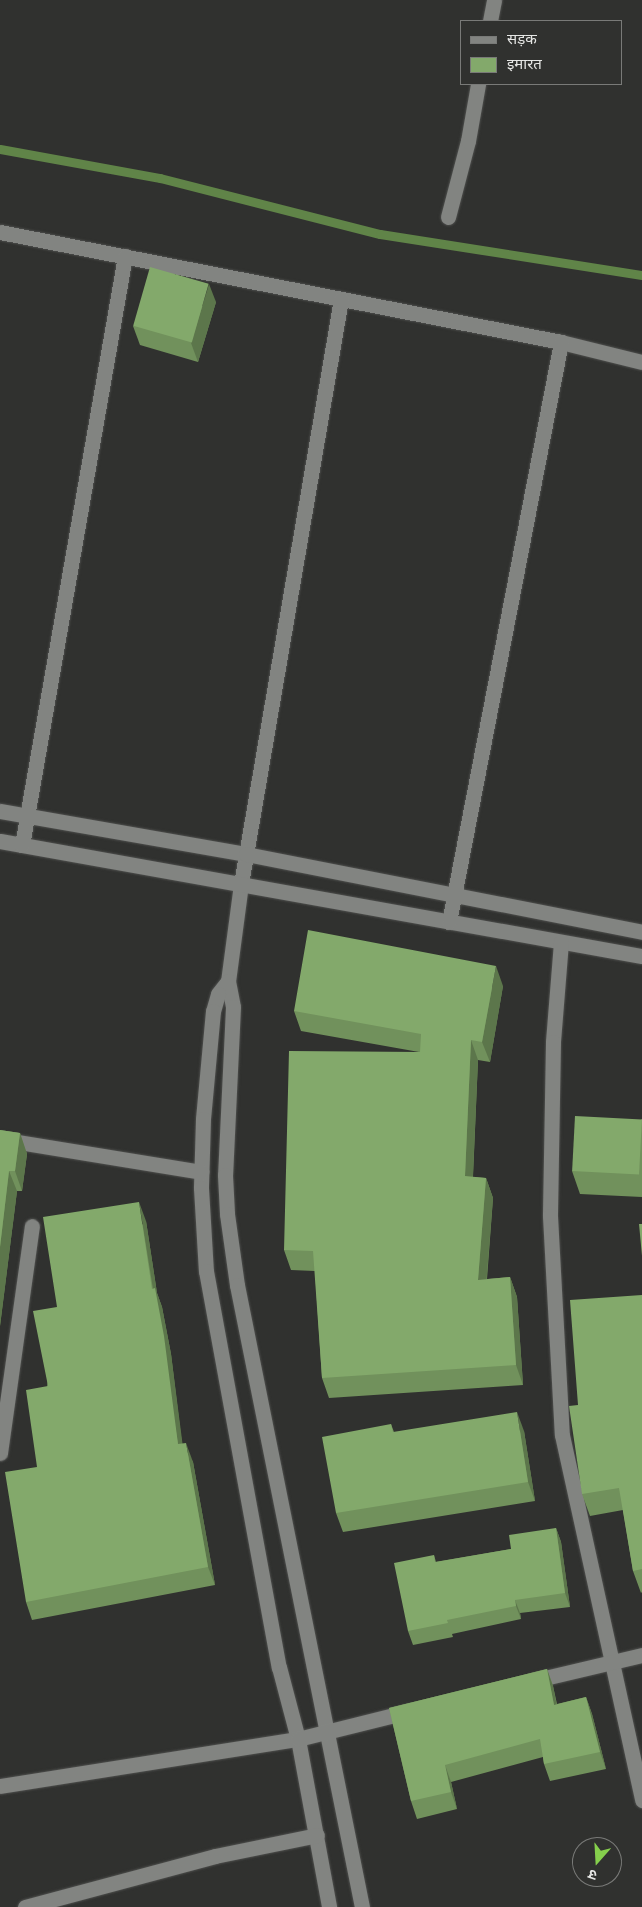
<!DOCTYPE html>
<html>
<head>
<meta charset="utf-8">
<style>
	body { margin:0 }
	#map { position:relative; width:642px; height:1907px; overflow:hidden; background:#30312f; font-family:Ubuntu,"Noto Sans Devanagari",sans-serif }
	div>[style] { position:absolute }
	.stream>* { height:9px; margin:-4.5px; padding:0 4.5px; transform-origin:4.5px; border-radius:4.5px; background:#608448 }
	.roads { filter:drop-shadow(0 0 1px #4e4f4d) drop-shadow(0 0 1px #4e4f4d) }
	.minor>* { height:15px; margin:-7.5px; padding:0 7.5px; transform-origin:7.5px; border-radius:7.5px; background:#828481 }
	.wall>* { inset:0; background:#71915c }
	.shaded-wall>* { inset:0; background:#5c764b }
	.building>* { inset:0; background:#83a96b; transform-origin:0 0 }
	span { translate:-50% -50%; white-space:nowrap; text-align:center; line-height:1.15; -webkit-text-stroke:5px #30312f; paint-order:stroke }
	.legend { position:absolute; left:460px; top:20px; width:162px; height:65px; box-sizing:border-box; background:#30312f; border:1px solid #797a78; margin:0; padding:6px 9px; list-style:none; font-size:15px; color:#e6e7e5 }
	.legend li { display:flex; align-items:center; gap:10px; height:25px }
	.legend b { width:25px; border:1px solid #797a78 }
	.north { position:absolute; left:572px; top:1837px; width:50px; height:50px; box-sizing:border-box; background:#30312f; border:1px solid #797a78; border-radius:50%; rotate:199deg; font-size:14px; font-weight:700; line-height:20px; text-align:center; color:#e6e7e5 }
	.north::after { content:''; display:block; margin:auto; width:18px; height:22px; background:#85cf4c; clip-path:polygon(50% 0,100% 100%,50% 72%,0 100%) }
</style>
</head>
<body>
<div id="map">
	<div class="stream">
		<i style="left:0;top:149px;width:163px;rotate:10.3deg"></i>
		<i style="left:160px;top:178px;width:227px;rotate:14.3deg"></i>
		<i style="left:380px;top:234px;width:265px;rotate:8.9deg"></i>
	</div>
	<div class="roads">
		<div class="minor">
			<i style="left:490px;top:21px;width:21px;rotate:-79deg"></i>
			<i style="left:448px;top:217px;width:79px;rotate:-75.3deg"></i>
			<i style="left:468px;top:141px;width:58px;rotate:-80deg"></i>
			<i style="left:0;top:232px;width:572px;rotate:11.09deg"></i>
			<i style="left:561px;top:342px;width:83px;rotate:13.9deg"></i>
			<i style="left:341px;top:299px;width:593px;rotate:99.7deg"></i>
			<i style="left:241px;top:884px;width:98px;rotate:97.6deg"></i>
			<i style="left:228px;top:981px;width:26px;rotate:79deg"></i>
			<i style="left:233px;top:1007px;width:168px;rotate:92.7deg"></i>
			<i style="left:225px;top:1175px;width:39px;rotate:87deg"></i>
			<i style="left:227px;top:1214px;width:72px;rotate:82deg"></i>
			<i style="left:237px;top:1285px;width:634px;rotate:78.64deg"></i>
			<i style="left:0;top:811px;width:250px;rotate:9.9deg"></i>
			<i style="left:246px;top:854px;width:404px;rotate:11.1deg"></i>
			<i style="left:0;top:841px;width:652px;rotate:10.16deg"></i>
			<i style="left:22px;top:845px;width:598px;rotate:-80.08deg"></i>
			<i style="left:449px;top:922px;width:591px;rotate:-79.07deg"></i>
			<i style="left:561px;top:942px;width:100px;rotate:94.6deg"></i>
			<i style="left:553px;top:1042px;width:174px;rotate:91deg"></i>
			<i style="left:550px;top:1216px;width:219px;rotate:86.9deg"></i>
			<i style="left:562px;top:1435px;width:374px;rotate:77.6deg"></i>
			<i style="left:228px;top:981px;width:16px;rotate:128deg"></i>
			<i style="left:218px;top:994px;width:18px;rotate:106deg"></i>
			<i style="left:213px;top:1011px;width:108px;rotate:95.3deg"></i>
			<i style="left:203px;top:1119px;width:69px;rotate:91.7deg"></i>
			<i style="left:201px;top:1188px;width:83px;rotate:86.6deg"></i>
			<i style="left:206px;top:1271px;width:403px;rotate:79.6deg"></i>
			<i style="left:279px;top:1667px;width:74px;rotate:75.2deg"></i>
			<i style="left:298px;top:1739px;width:171px;rotate:79.5deg"></i>
			<i style="left:0;top:1139px;width:204px;rotate:9.3deg"></i>
			<i style="left:0;top:1453px;width:229px;rotate:-82deg"></i>
			<i style="left:532px;top:1681px;width:113px;rotate:-13.3deg"></i>
			<i style="left:0;top:1786px;width:302px;rotate:-9deg"></i>
			<i style="left:298px;top:1739px;width:115px;rotate:-14deg"></i>
			<i style="left:25px;top:1907px;width:197px;rotate:-15deg"></i>
			<i style="left:215px;top:1856px;width:104px;rotate:-11.6deg"></i>
		</div>
	</div>
	<div class="wall">
		<i style="clip-path:polygon(216px 302px,198px 362px,140px 345px,133px 326px)"></i>
		<i style="clip-path:polygon(503px 986px,490px 1062px,478px 1060px,473px 1177px,486px 1178px,493px 1198px,487px 1279px,510px 1277px,517px 1297px,523px 1385px,329px 1398px,322px 1378px,315px 1271px,291px 1270px,284px 1250px,419px 1052px,301px 1031px,294px 1011px)"></i>
		<i style="clip-path:polygon(642px 1119px,642px 1197px,580px 1194px,572px 1171px)"></i>
		<i style="clip-path:polygon(0 1130px,20px 1133px,27px 1154px,22px 1191px,17px 1191px,0 1326px)"></i>
		<i style="clip-path:polygon(146px 1221px,157px 1293px,162px 1307px,171px 1354px,182px 1444px,193px 1462px,215px 1585px,32px 1620px,26px 1602px,37px 1467px,57px 1307px)"></i>
		<i style="clip-path:polygon(642px 1295px,642px 1592px,641px 1593px,633px 1571px,623px 1510px,590px 1516px,582px 1494px,578px 1405px)"></i>
		<i style="clip-path:polygon(391px 1424px,394px 1432px,524px 1431px,535px 1501px,343px 1532px,336px 1513px)"></i>
		<i style="clip-path:polygon(556px 1528px,561px 1542px,570px 1607px,520px 1613px,521px 1619px,452px 1634px,453px 1637px,413px 1645px,408px 1631px,434px 1555px,436px 1562px,511px 1549px)"></i>
		<i style="clip-path:polygon(547px 1669px,553px 1686px,557px 1704px,586px 1697px,592px 1714px,606px 1769px,550px 1781px,544px 1764px,543px 1757px,451px 1782px,457px 1809px,417px 1819px,411px 1801px,389px 1708px)"></i>
	</div>
	<div class="shaded-wall">
		<i style="clip-path:polygon(209px 284px,216px 302px,198px 362px,191px 343px)"></i>
		<i style="clip-path:polygon(496px 966px,503px 986px,490px 1062px,482px 1042px)"></i>
		<i style="clip-path:polygon(471px 1040px,478px 1060px,472px 1196px,465px 1176px)"></i>
		<i style="clip-path:polygon(20px 1133px,27px 1154px,22px 1191px,15px 1171px)"></i>
		<i style="clip-path:polygon(9px 1171px,17px 1191px,0 1326px,0 1247px)"></i>
		<i style="clip-path:polygon(486px 1178px,493px 1198px,485px 1299px,478px 1280px)"></i>
		<i style="clip-path:polygon(139px 1202px,146px 1221px,157px 1293px,162px 1307px,171px 1354px,185px 1463px,178px 1444px)"></i>
		<i style="clip-path:polygon(510px 1277px,517px 1297px,523px 1385px,516px 1365px)"></i>
		<i style="clip-path:polygon(517px 1412px,524px 1431px,535px 1501px,528px 1482px)"></i>
		<i style="clip-path:polygon(186px 1443px,193px 1462px,215px 1585px,208px 1567px)"></i>
		<i style="clip-path:polygon(556px 1528px,561px 1542px,570px 1607px,565px 1593px)"></i>
		<i style="clip-path:polygon(515px 1600px,520px 1613px,521px 1619px,516px 1606px)"></i>
		<i style="clip-path:polygon(547px 1669px,553px 1686px,560px 1722px,554px 1705px)"></i>
		<i style="clip-path:polygon(586px 1697px,592px 1714px,606px 1769px,600px 1752px)"></i>
		<i style="clip-path:polygon(445px 1765px,451px 1782px,457px 1809px,451px 1792px)"></i>
	</div>
	<div class="building">
		<i style="left:150px;top:267px;width:61px;height:61px;rotate:16deg"></i>
		<i style="clip-path:polygon(308px 930px,496px 966px,482px 1042px,471px 1040px,465px 1176px,486px 1178px,478px 1280px,510px 1277px,516px 1365px,322px 1378px,313px 1251px,284px 1250px,289px 1051px,420px 1052px,421px 1034px,294px 1011px)"></i>
		<i style="left:575px;top:1116px;width:67px;height:55px;rotate:3deg"></i>
		<i style="clip-path:polygon(0 1130px,20px 1133px,15px 1171px,9px 1171px,0 1247px)"></i>
		<i style="clip-path:polygon(139px 1202px,152px 1289px,155px 1288px,164px 1336px,178px 1444px,186px 1443px,208px 1567px,26px 1602px,5px 1472px,37px 1467px,26px 1390px,48px 1386px,33px 1311px,57px 1307px,43px 1217px)"></i>
		<i style="clip-path:polygon(639px 1224px,642px 1224px,642px 1256px)"></i>
		<i style="clip-path:polygon(642px 1295px,642px 1569px,633px 1571px,619px 1488px,582px 1494px,569px 1406px,578px 1405px,570px 1300px)"></i>
		<i style="clip-path:polygon(517px 1412px,528px 1482px,336px 1513px,322px 1437px,391px 1424px,393px 1432px)"></i>
		<i style="clip-path:polygon(556px 1528px,565px 1593px,515px 1600px,516px 1606px,447px 1620px,448px 1623px,408px 1631px,394px 1563px,434px 1555px,435px 1562px,511px 1549px,509px 1535px)"></i>
		<i style="clip-path:polygon(547px 1669px,554px 1705px,586px 1697px,600px 1752px,544px 1764px,540px 1739px,445px 1765px,451px 1792px,411px 1801px,389px 1708px)"></i>
	</div>
	<ul class="legend">
	<li><b style="height:6px;background:#828481"></b>सड़क</li>
	<li><b style="height:14px;background:#83a96b"></b>इमारत</li>
	</ul>
	<div class="north">उ</div>
</div>
</body>
</html>
